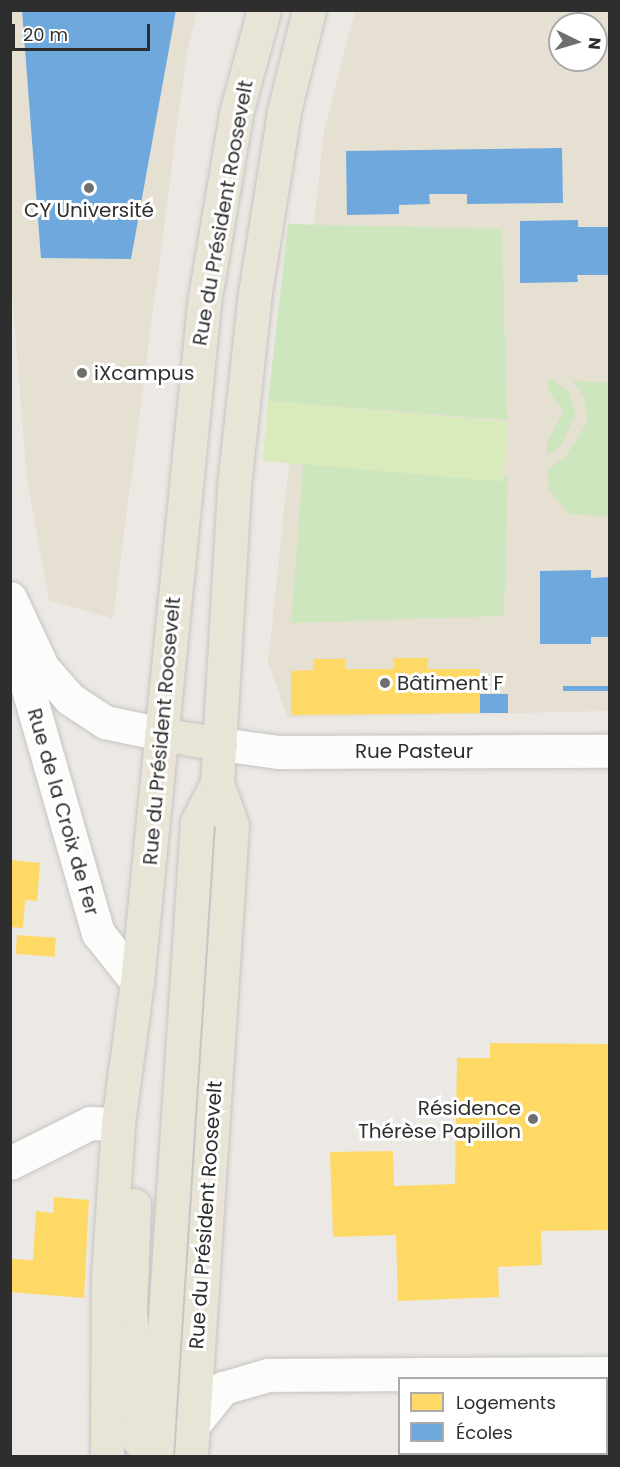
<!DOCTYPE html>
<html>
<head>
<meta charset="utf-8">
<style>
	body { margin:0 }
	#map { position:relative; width:620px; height:1467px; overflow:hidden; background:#ece8e4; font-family:Poppins,sans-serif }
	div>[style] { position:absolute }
	.education>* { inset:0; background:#e6e0d3 }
	.green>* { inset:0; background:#cee6be }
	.pitch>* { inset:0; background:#d9eabb; transform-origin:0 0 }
	.homes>* { inset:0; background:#ffd966; transform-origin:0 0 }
	.schools>* { inset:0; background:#6fa8dc; transform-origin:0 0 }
	.roads { filter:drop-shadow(0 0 2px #c5c4c5) drop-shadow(0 0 2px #c5c4c5) }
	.minor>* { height:33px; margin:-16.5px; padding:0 16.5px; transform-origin:16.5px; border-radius:16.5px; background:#fcfcfb }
	.tertiary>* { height:33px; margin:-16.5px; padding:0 16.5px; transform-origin:16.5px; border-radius:16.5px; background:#fcfcfb }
	.primary>* { height:33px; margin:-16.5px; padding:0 16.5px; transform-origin:16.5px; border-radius:16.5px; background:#e8e4d6 }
	.dots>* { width:16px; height:16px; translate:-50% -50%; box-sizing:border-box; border:3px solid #fff; border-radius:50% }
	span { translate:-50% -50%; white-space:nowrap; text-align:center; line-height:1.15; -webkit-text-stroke:6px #fff; paint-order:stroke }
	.poi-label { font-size:20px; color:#2e2e2e }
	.left { translate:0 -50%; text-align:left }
	.right { translate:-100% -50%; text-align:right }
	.street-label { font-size:20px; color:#2e2e2e }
	.frame { position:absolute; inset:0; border:12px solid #2e2e2e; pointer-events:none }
	.legend { position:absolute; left:398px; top:1377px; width:210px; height:78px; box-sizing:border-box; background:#fff; border:2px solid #ababab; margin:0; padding:8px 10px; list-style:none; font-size:18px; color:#2e2e2e }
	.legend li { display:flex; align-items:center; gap:12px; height:30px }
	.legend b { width:30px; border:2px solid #ababab }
	.north { position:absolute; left:548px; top:12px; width:60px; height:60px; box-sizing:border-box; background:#fff; border:2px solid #ababab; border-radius:50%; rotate:95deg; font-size:16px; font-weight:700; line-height:24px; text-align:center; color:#2e2e2e }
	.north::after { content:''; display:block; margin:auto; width:21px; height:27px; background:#706f6e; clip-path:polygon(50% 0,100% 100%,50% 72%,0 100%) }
	.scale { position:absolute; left:12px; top:24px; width:138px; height:27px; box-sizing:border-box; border:3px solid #2e2e2e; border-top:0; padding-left:8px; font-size:18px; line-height:21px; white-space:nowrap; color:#2e2e2e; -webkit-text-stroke:4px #fff; paint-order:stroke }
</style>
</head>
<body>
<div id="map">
	<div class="education">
		<i style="clip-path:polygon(10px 11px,197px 11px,187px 50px,113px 619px,49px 600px,27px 480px,10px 267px)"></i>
		<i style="clip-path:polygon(evenodd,355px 11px,609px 11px,609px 711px,288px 718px,268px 663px,324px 130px,355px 11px,560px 24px,596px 24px,596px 60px,560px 60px,560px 24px)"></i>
	</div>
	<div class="green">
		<i style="clip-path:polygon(288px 224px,502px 229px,507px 420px,268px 401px)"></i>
		<i style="clip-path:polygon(548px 377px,568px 391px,576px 414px,561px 445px,547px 456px,547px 442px,563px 412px,548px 389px)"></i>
		<i style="clip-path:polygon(572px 380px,609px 383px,609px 517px,568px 514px,549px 489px,547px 470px,567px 455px,587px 422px,584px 398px)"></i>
		<i style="clip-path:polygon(303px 464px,508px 477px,504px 616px,291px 623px)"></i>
	</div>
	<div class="pitch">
		<i style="left:268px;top:401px;width:241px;height:60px;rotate:5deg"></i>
	</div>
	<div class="homes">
		<i style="clip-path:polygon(394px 658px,428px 658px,427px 669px,480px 669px,480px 713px,291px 715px,291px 671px,314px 670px,313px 659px,345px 659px,345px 669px,394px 669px)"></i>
		<i style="clip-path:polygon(10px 860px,40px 863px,37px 901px,25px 900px,23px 928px,10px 927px)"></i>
		<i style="left:17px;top:935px;width:39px;height:19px;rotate:4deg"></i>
		<i style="clip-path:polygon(490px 1043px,610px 1044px,610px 1230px,541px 1231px,542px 1265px,498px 1267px,499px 1297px,398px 1301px,396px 1235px,333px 1237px,330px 1152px,393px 1151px,394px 1186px,455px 1184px,457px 1058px,490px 1058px)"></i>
		<i style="clip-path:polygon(54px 1197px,89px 1200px,84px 1298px,10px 1292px,10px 1259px,33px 1260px,36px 1211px,53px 1213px)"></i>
		<i style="left:506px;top:1454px;width:40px;height:2px"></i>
		<i style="left:572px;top:1454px;width:25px;height:2px"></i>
	</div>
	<div class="schools">
		<i style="clip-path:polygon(22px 10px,176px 10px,131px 259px,41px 258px)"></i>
		<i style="clip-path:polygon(562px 148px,563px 203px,467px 204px,467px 194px,429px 194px,430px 204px,399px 205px,399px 214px,347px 215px,346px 151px)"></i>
		<i style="clip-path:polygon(578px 220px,578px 227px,610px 227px,610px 275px,577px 275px,578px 282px,520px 283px,520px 221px)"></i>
		<i style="clip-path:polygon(591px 570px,591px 578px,610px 577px,610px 637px,591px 637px,591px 644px,540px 644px,540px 571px)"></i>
		<i style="left:563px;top:686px;width:47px;height:5px"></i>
		<i style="left:480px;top:694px;width:28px;height:19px"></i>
	</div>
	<div class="roads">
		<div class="minor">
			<i style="left:21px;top:629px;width:60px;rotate:83.3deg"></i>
			<i style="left:28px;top:689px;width:254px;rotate:74deg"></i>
			<i style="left:98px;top:933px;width:63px;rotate:51.5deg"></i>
			<i style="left:220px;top:744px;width:60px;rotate:7.7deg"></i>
			<i style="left:279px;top:752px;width:331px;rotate:-0.2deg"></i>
			<i style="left:10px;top:1163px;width:89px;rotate:-26.6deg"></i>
			<i style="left:90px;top:1123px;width:28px;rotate:2deg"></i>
			<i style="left:193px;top:1425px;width:48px;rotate:-51deg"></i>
			<i style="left:223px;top:1388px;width:47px;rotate:-16.1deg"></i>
			<i style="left:268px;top:1375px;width:342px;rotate:-0.3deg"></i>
		</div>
		<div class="tertiary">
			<i style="left:10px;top:598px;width:77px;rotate:64.8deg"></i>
			<i style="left:43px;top:668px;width:41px;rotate:48.9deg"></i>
			<i style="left:70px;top:699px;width:42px;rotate:33.3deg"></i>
			<i style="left:105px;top:722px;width:57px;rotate:12.1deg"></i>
		</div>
		<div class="primary">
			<i style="left:161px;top:734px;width:60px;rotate:9.6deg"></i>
			<i style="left:134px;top:1205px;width:104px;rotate:92.2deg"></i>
			<i style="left:130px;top:1309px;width:132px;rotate:86.1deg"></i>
			<i style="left:107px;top:1456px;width:181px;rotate:-89.7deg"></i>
			<i style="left:108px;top:1275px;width:151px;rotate:-86.2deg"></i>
			<i style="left:118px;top:1124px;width:143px;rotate:-82.4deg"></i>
			<i style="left:137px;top:982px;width:682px;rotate:-84.36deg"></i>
			<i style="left:204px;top:303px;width:193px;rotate:-80.4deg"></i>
			<i style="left:236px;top:113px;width:107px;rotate:-74.8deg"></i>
			<i style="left:156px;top:1456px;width:635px;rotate:-86.3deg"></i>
			<i style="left:197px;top:822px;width:44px;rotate:-62.9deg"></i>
			<i style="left:191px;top:1456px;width:632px;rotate:-86.28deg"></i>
			<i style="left:232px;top:825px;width:45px;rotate:-109.7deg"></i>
			<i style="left:217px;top:783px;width:297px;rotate:-86.7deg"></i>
			<i style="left:234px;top:486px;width:194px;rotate:-83.8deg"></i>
			<i style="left:255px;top:293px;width:184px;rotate:-80.9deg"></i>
			<i style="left:284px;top:111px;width:104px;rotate:-76.1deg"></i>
		</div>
	</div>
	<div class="dots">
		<i style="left:89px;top:188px;background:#706f6e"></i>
		<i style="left:82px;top:373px;background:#706f6e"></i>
		<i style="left:385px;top:683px;background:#706f6e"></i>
		<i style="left:533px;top:1119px;background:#706f6e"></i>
	</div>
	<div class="poi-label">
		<span style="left:89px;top:210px">CY Université</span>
		<span class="left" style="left:94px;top:373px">iXcampus</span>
		<span class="left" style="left:397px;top:683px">Bâtiment F</span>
		<span class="right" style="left:521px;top:1120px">Résidence<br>Thérèse Papillon</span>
	</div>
	<div class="street-label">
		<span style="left:223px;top:213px;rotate:-80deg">Rue du Président Roosevelt</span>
		<span style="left:162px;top:731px;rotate:-85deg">Rue du Président Roosevelt</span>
		<span style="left:414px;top:751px">Rue Pasteur</span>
		<span style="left:63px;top:812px;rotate:74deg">Rue de la Croix de Fer</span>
		<span style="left:206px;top:1215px;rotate:-86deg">Rue du Président Roosevelt</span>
	</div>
	<div class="frame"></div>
	<ul class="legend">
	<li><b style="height:16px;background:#ffd966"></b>Logements</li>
	<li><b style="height:16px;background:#6fa8dc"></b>Écoles</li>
	</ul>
	<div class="north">N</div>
	<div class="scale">20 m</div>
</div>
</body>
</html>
